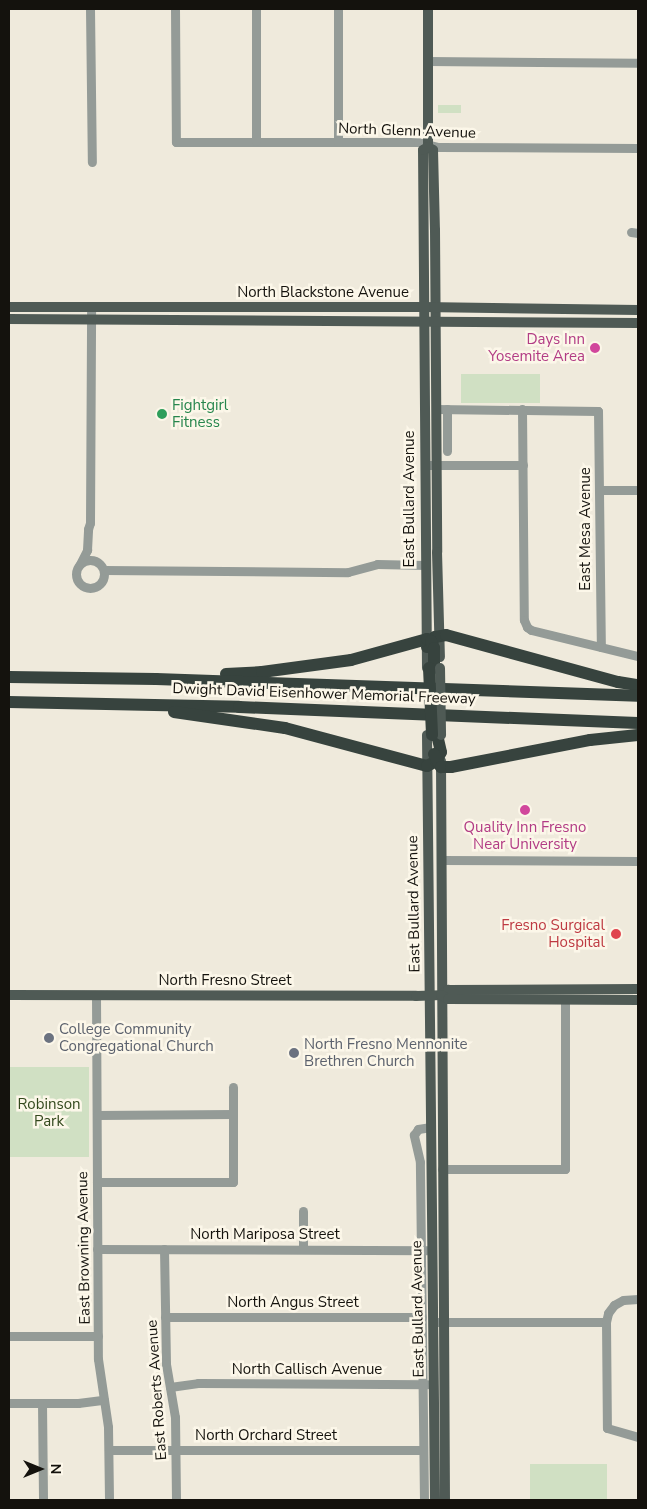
<!DOCTYPE html>
<html>
<head>
<meta charset="utf-8">
<style>
	body { margin:0 }
	#map { position:relative; width:647px; height:1509px; overflow:hidden; background:#efeadc; font-family:"Nunito Sans",sans-serif }
	div>[style] { position:absolute }
	.green>* { inset:0; background:#d0e0c3; transform-origin:0 0 }
	.minor>* { height:9px; margin:-4.5px; padding:0 4.5px; transform-origin:4.5px; border-radius:4.5px; background:#949b97 }
	.minor>.ring { margin:-4.5px; padding:0; box-sizing:content-box; background:none; border:9px solid #949b97; border-radius:50% }
	.major>* { height:10px; margin:-5px; padding:0 5px; transform-origin:5px; border-radius:5px; background:#4f5a55 }
	.highway>* { height:12px; margin:-6px; padding:0 6px; transform-origin:6px; border-radius:6px; background:#37433e }
	.major-bridge>* { height:10px; margin:-5px; padding:0 5px; transform-origin:5px; border-radius:5px; background:#4f5a55 }
	.highway-bridge>* { height:12px; margin:-6px; padding:0 6px; transform-origin:6px; border-radius:6px; background:#37433e }
	.dots>* { width:14px; height:14px; translate:-50% -50%; box-sizing:border-box; border:2px solid #fcf7e9; border-radius:50% }
	span { translate:-50% -50%; white-space:nowrap; text-align:center; line-height:1.15; -webkit-text-stroke:5px #fcf7e9; paint-order:stroke }
	.street-label { font-size:15px; color:#14120d }
	.hotel-label { font-size:15px; color:#b23c85 }
	.right { translate:-100% -50%; text-align:right }
	.leisure-label { font-size:15px; color:#27864d }
	.left { translate:0 -50%; text-align:left }
	.health-label { font-size:15px; color:#be3a42 }
	.worship-label { font-size:15px; color:#5b616d }
	.park-label { font-size:15px; color:#33491d }
	.frame { position:absolute; inset:0; border:10px solid #14120d; pointer-events:none }
	.north { position:absolute; left:15px; top:1444px; width:50px; height:50px; -webkit-text-stroke:4px #fcf7e9; paint-order:stroke; rotate:90deg; font-size:14px; font-weight:700; line-height:20px; text-align:center; color:#14120d }
	.north::after { content:''; display:block; margin:auto; width:18px; height:22px; background:#14120d; clip-path:polygon(50% 0,100% 100%,50% 72%,0 100%) }
</style>
</head>
<body>
<div id="map">
	<div class="green">
		<i style="left:438px;top:105px;width:23px;height:8px"></i>
		<i style="left:540px;top:374px;width:29px;height:79px;rotate:90deg"></i>
		<i style="left:9px;top:1067px;width:80px;height:90px"></i>
		<i style="left:530px;top:1464px;width:77px;height:36px"></i>
	</div>
	<div class="minor">
		<i style="left:90px;top:9px;width:153px;rotate:89.3deg"></i>
		<i style="left:175px;top:9px;width:133px;rotate:89.6deg"></i>
		<i style="left:176px;top:142px;width:242px"></i>
		<i style="left:418px;top:142px;width:21px;rotate:14deg"></i>
		<i style="left:438px;top:147px;width:200px;rotate:0.3deg"></i>
		<i style="left:256px;top:9px;width:132px;rotate:90deg"></i>
		<i style="left:338px;top:9px;width:133px;rotate:90deg"></i>
		<i style="left:428px;top:61px;width:210px;rotate:0.5deg"></i>
		<i style="left:631px;top:232px;width:7px;rotate:8deg"></i>
		<i style="left:436px;top:409px;width:162px;rotate:0.7deg"></i>
		<i style="left:598px;top:411px;width:236px;rotate:89.3deg"></i>
		<i style="left:447px;top:409px;width:42px;rotate:90deg"></i>
		<i style="left:522px;top:409px;width:211px;rotate:89.5deg"></i>
		<i style="left:524px;top:620px;width:8px;rotate:67deg"></i>
		<i style="left:527px;top:627px;width:5px;rotate:37deg"></i>
		<i style="left:531px;top:630px;width:110px;rotate:13.7deg"></i>
		<i style="left:430px;top:465px;width:93px"></i>
		<i style="left:600px;top:490px;width:38px"></i>
		<i class="ring" style="left:76px;top:560px;width:19px;height:19px"></i>
		<i style="left:80px;top:564px;width:16px;rotate:-63deg"></i>
		<i style="left:87px;top:550px;width:21px;rotate:-87deg"></i>
		<i style="left:88px;top:529px;width:6px;rotate:-72deg"></i>
		<i style="left:90px;top:523px;width:216px;rotate:-89.7deg"></i>
		<i style="left:104px;top:570px;width:244px;rotate:0.5deg"></i>
		<i style="left:348px;top:572px;width:30px;rotate:-15deg"></i>
		<i style="left:377px;top:564px;width:49px;rotate:1.2deg"></i>
		<i style="left:441px;top:860px;width:197px;rotate:0.3deg"></i>
		<i style="left:96px;top:995px;width:364px;rotate:89.7deg"></i>
		<i style="left:98px;top:1359px;width:69px;rotate:81.6deg"></i>
		<i style="left:108px;top:1427px;width:73px;rotate:89.2deg"></i>
		<i style="left:97px;top:1115px;width:136px;rotate:-0.4deg"></i>
		<i style="left:442px;top:1169px;width:123px"></i>
		<i style="left:565px;top:1169px;width:169px;rotate:-90deg"></i>
		<i style="left:97px;top:1182px;width:136px"></i>
		<i style="left:233px;top:1182px;width:95px;rotate:-90deg"></i>
		<i style="left:303px;top:1211px;width:38px;rotate:90deg"></i>
		<i style="left:97px;top:1249px;width:330px;rotate:0.2deg"></i>
		<i style="left:164px;top:1249px;width:115px;rotate:89deg"></i>
		<i style="left:166px;top:1364px;width:54px;rotate:80.4deg"></i>
		<i style="left:175px;top:1417px;width:83px;rotate:89.3deg"></i>
		<i style="left:165px;top:1317px;width:257px"></i>
		<i style="left:438px;top:1322px;width:168px"></i>
		<i style="left:606px;top:1322px;width:9px;rotate:-77deg"></i>
		<i style="left:608px;top:1313px;width:10px;rotate:-53deg"></i>
		<i style="left:614px;top:1305px;width:10px;rotate:-29deg"></i>
		<i style="left:623px;top:1300px;width:15px;rotate:-4deg"></i>
		<i style="left:606px;top:1322px;width:106px;rotate:89.5deg"></i>
		<i style="left:607px;top:1428px;width:32px;rotate:16deg"></i>
		<i style="left:9px;top:1336px;width:89px"></i>
		<i style="left:170px;top:1387px;width:28px;rotate:-8deg"></i>
		<i style="left:198px;top:1383px;width:229px;rotate:0.3deg"></i>
		<i style="left:9px;top:1403px;width:69px"></i>
		<i style="left:78px;top:1403px;width:26px;rotate:-7deg"></i>
		<i style="left:42px;top:1403px;width:97px;rotate:89.4deg"></i>
		<i style="left:109px;top:1450px;width:314px"></i>
		<i style="left:424px;top:1500px;width:338px;rotate:-90.7deg"></i>
		<i style="left:420px;top:1162px;width:28px;rotate:-103deg"></i>
		<i style="left:414px;top:1135px;width:7px;rotate:-56deg"></i>
		<i style="left:418px;top:1129px;width:13px;rotate:-9deg"></i>
	</div>
	<div class="major">
		<i style="left:428px;top:9px;width:138px;rotate:90deg"></i>
		<i style="left:428px;top:147px;width:6px;rotate:31deg"></i>
		<i style="left:433px;top:150px;width:80px;rotate:88.6deg"></i>
		<i style="left:435px;top:230px;width:322px;rotate:89.6deg"></i>
		<i style="left:437px;top:552px;width:105px;rotate:88.4deg"></i>
		<i style="left:9px;top:307px;width:414px"></i>
		<i style="left:423px;top:307px;width:215px;rotate:0.8deg"></i>
		<i style="left:9px;top:319px;width:629px;rotate:0.36deg"></i>
		<i style="left:427px;top:668px;width:518px;rotate:-90.44deg"></i>
		<i style="left:423px;top:150px;width:6px;rotate:-31deg"></i>
		<i style="left:427px;top:735px;width:765px;rotate:89.4deg"></i>
		<i style="left:441px;top:761px;width:739px;rotate:89.69deg"></i>
		<i style="left:9px;top:995px;width:407px;rotate:0.1deg"></i>
		<i style="left:416px;top:996px;width:25px;rotate:-2deg"></i>
		<i style="left:441px;top:995px;width:9px;rotate:-36deg"></i>
		<i style="left:448px;top:990px;width:190px;rotate:-0.3deg"></i>
		<i style="left:441px;top:995px;width:8px;rotate:30deg"></i>
		<i style="left:448px;top:999px;width:190px;rotate:0.3deg"></i>
	</div>
	<div class="highway">
		<i style="left:427px;top:647px;width:13px;rotate:-51deg"></i>
		<i style="left:435px;top:637px;width:11px;rotate:-10deg"></i>
		<i style="left:446px;top:635px;width:178px;rotate:15.3deg"></i>
		<i style="left:618px;top:682px;width:20px;rotate:9deg"></i>
		<i style="left:226px;top:674px;width:36px;rotate:-3deg"></i>
		<i style="left:262px;top:672px;width:90px;rotate:-7.7deg"></i>
		<i style="left:351px;top:660px;width:79px;rotate:-15.4deg"></i>
		<i style="left:427px;top:639px;width:4px;rotate:27deg"></i>
		<i style="left:431px;top:641px;width:8px;rotate:67deg"></i>
		<i style="left:434px;top:648px;width:20px;rotate:90deg"></i>
		<i style="left:9px;top:677px;width:147px;rotate:0.8deg"></i>
		<i style="left:156px;top:679px;width:482px;rotate:2deg"></i>
		<i style="left:9px;top:702px;width:230px;rotate:1.2deg"></i>
		<i style="left:239px;top:707px;width:399px;rotate:2.3deg"></i>
		<i style="left:174px;top:712px;width:112px;rotate:8.2deg"></i>
		<i style="left:285px;top:728px;width:147px;rotate:15deg"></i>
		<i style="left:427px;top:766px;width:10px;rotate:-29deg"></i>
		<i style="left:436px;top:761px;width:10px;rotate:-61deg"></i>
		<i style="left:441px;top:752px;width:17px;rotate:-103deg"></i>
		<i style="left:434px;top:754px;width:15px;rotate:62deg"></i>
		<i style="left:441px;top:767px;width:10px"></i>
		<i style="left:451px;top:767px;width:142px;rotate:-11deg"></i>
		<i style="left:590px;top:740px;width:48px;rotate:-5.9deg"></i>
	</div>
	<div class="major-bridge">
		<i style="left:440px;top:668px;width:67px;rotate:89.1deg"></i>
	</div>
	<div class="highway-bridge">
		<i style="left:429px;top:668px;width:67px;rotate:87.4deg"></i>
	</div>
	<div class="dots">
		<i style="left:595px;top:348px;background:#d1479c"></i>
		<i style="left:162px;top:414px;background:#2e9e5b"></i>
		<i style="left:525px;top:810px;background:#d1479c"></i>
		<i style="left:616px;top:934px;background:#e0444e"></i>
		<i style="left:49px;top:1038px;background:#6b7280"></i>
		<i style="left:294px;top:1053px;background:#6b7280"></i>
	</div>
	<div class="street-label">
		<span style="left:407px;top:131px;rotate:2deg">North Glenn Avenue</span>
		<span style="left:323px;top:293px">North Blackstone Avenue</span>
		<span style="left:410px;top:499px;rotate:-90deg">East Bullard Avenue</span>
		<span style="left:586px;top:529px;rotate:-90deg">East Mesa Avenue</span>
		<span style="left:324px;top:694px;rotate:2deg">Dwight David Eisenhower Memorial Freeway</span>
		<span style="left:414px;top:904px;rotate:-91deg">East Bullard Avenue</span>
		<span style="left:225px;top:981px">North Fresno Street</span>
		<span style="left:265px;top:1235px">North Mariposa Street</span>
		<span style="left:84px;top:1248px;rotate:-91deg">East Browning Avenue</span>
		<span style="left:293px;top:1303px">North Angus Street</span>
		<span style="left:418px;top:1309px;rotate:-91deg">East Bullard Avenue</span>
		<span style="left:307px;top:1370px">North Callisch Avenue</span>
		<span style="left:157px;top:1390px;rotate:-94deg">East Roberts Avenue</span>
		<span style="left:266px;top:1436px">North Orchard Street</span>
	</div>
	<div class="hotel-label">
		<span class="right" style="left:585px;top:348px">Days Inn<br>Yosemite Area</span>
		<span style="left:525px;top:836px">Quality Inn Fresno<br>Near University</span>
	</div>
	<div class="leisure-label">
		<span class="left" style="left:172px;top:414px">Fightgirl<br>Fitness</span>
	</div>
	<div class="health-label">
		<span class="right" style="left:605px;top:934px">Fresno Surgical<br>Hospital</span>
	</div>
	<div class="worship-label">
		<span class="left" style="left:59px;top:1038px">College Community<br>Congregational Church</span>
		<span class="left" style="left:304px;top:1053px">North Fresno Mennonite<br>Brethren Church</span>
	</div>
	<div class="park-label">
		<span style="left:49px;top:1113px">Robinson<br>Park</span>
	</div>
	<div class="frame"></div>
	<div class="north">N</div>
</div>
</body>
</html>
